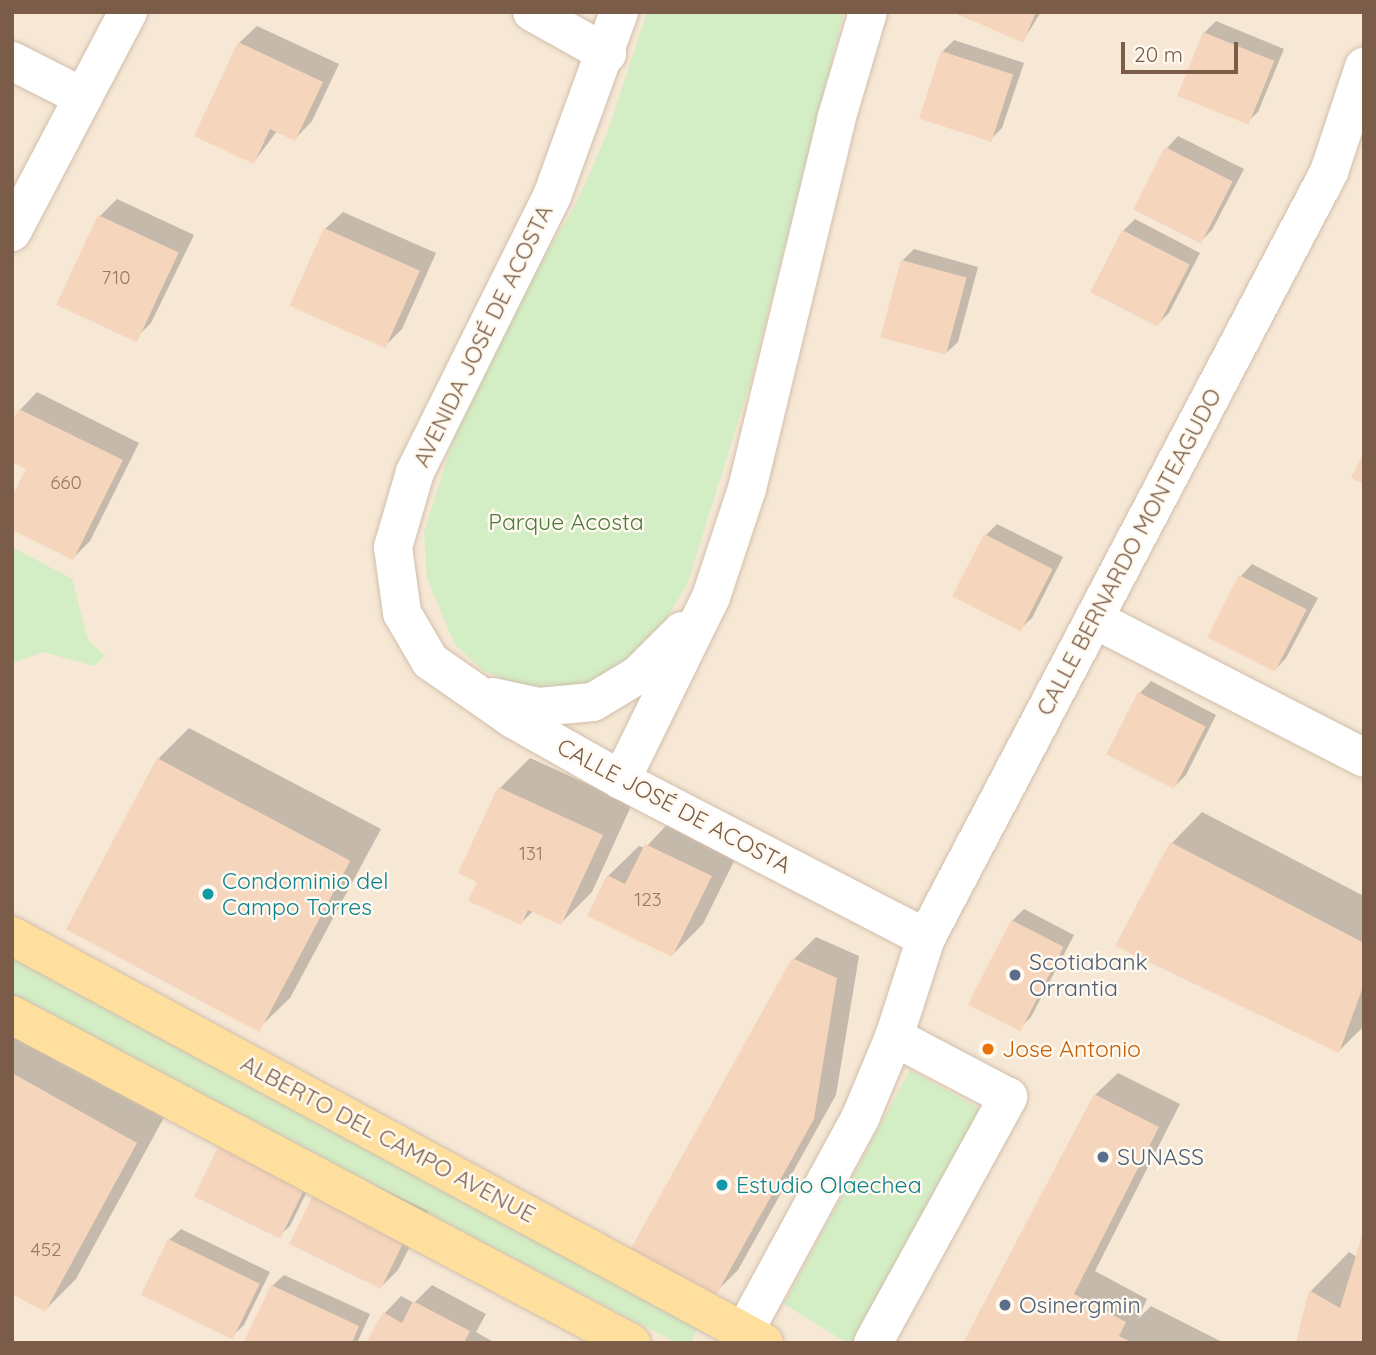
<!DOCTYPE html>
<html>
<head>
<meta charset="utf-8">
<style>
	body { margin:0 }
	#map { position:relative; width:1376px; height:1355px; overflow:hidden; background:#fef6e7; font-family:Quicksand,sans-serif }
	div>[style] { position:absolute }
	.residential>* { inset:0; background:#f6e8d5; transform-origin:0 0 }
	.green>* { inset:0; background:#d3edc4 }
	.shadow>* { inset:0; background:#0003 }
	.building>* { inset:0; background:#f5d5bc; transform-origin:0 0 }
	.roads { filter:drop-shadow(0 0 2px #d1beab) drop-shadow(0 0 2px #d1beab) }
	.minor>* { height:38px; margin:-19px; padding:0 19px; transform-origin:19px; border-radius:19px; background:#fff }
	.major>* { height:38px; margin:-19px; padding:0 19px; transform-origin:19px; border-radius:19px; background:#ffdf9d }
	.dots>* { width:19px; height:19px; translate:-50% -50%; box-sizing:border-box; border:4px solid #fff9ef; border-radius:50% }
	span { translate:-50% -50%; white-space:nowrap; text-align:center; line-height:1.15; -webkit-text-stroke:5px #fff9ef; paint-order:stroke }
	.number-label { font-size:19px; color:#997a66 }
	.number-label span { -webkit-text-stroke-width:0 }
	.street-label { font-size:23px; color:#7a5c49 }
	.park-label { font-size:23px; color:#4c7a3d }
	.culture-label { font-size:23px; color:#0d838f }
	.left { translate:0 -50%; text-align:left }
	.service-label { font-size:23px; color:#4e5e75 }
	.food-label { font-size:23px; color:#c56008 }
	.frame { position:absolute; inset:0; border:14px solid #7a5c49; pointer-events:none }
	.scale { position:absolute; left:1121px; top:42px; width:117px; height:32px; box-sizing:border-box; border:4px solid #7a5c49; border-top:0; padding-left:9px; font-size:21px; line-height:24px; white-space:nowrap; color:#7a5c49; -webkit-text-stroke:5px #fff9ef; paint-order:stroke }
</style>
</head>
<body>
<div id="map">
	<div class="residential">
		<i style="left:12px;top:12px;width:1352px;height:1331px"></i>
	</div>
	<div class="green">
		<i style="clip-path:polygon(647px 12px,844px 12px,749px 387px,687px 585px,650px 646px,598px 680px,557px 689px,520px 685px,484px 671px,455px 645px,427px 579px,424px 533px,473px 376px,576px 204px,608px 131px)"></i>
		<i style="clip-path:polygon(12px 547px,72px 579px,88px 640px,105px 656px,94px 666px,44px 652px,12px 663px)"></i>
		<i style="clip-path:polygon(12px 943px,702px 1318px,691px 1343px,677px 1343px,12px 998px)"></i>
		<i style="clip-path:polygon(910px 1070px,986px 1112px,860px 1343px,847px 1343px,784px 1304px)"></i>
	</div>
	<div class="shadow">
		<i style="clip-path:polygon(1041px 12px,1023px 41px,955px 13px,955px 12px)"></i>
		<i style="clip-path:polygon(1216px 21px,1284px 49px,1258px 112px,1246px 123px,1179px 96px,1204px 33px)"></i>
		<i style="clip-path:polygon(257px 26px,339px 64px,312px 121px,295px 139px,277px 131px,254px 162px,239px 43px)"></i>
		<i style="clip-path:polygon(954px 40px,1024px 63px,1002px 128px,991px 139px,942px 52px)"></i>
		<i style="clip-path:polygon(1178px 136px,1244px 169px,1212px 230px,1201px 241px,1167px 148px)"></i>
		<i style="clip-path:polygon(117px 199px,194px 235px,151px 323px,134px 340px,100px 216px)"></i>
		<i style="clip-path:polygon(343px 212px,436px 253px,402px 329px,384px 347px,325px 229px)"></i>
		<i style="clip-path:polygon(1135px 219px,1200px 253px,1169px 313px,1157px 325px,1123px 231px)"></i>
		<i style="clip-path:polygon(914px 249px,978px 267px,958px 342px,946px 353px,902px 261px)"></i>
		<i style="clip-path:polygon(37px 392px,139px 443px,90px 541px,73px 558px,29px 468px,20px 410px)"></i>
		<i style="clip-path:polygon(997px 524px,1063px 557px,1032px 618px,1020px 629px,986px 535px)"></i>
		<i style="clip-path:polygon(1252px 564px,1318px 598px,1286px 658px,1275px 670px,1241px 576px)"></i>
		<i style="clip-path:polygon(1151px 681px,1216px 715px,1186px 775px,1174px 787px,1109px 753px,1140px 693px)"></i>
		<i style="clip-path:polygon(189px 728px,381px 829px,290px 998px,259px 1028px,158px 759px)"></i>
		<i style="clip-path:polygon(530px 758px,632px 804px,592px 892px,561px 923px,533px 911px,521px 923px,479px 881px,500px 788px)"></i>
		<i style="clip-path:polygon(1202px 812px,1364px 896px,1364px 1026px,1339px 1051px,1117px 945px,1172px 843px)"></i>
		<i style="clip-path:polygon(677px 814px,742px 845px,703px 924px,672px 955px,608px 876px,639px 846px,645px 848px)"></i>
		<i style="clip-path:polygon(1024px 909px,1074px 935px,1031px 1017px,1019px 1029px,1012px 921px)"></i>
		<i style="clip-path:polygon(816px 937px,859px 956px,836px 1095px,738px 1270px,715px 1293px,794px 959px)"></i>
		<i style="clip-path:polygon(12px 1025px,167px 1112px,76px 1279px,45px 1310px,12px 1292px)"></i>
		<i style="clip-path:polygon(1118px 1073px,1180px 1104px,1095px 1271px,1147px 1299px,1138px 1319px,1151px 1306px,1224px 1343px,964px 1343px,1095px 1095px)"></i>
		<i style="clip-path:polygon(337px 1167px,428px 1211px,398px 1270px,381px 1287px)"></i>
		<i style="clip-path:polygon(318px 1169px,290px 1226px,278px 1237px,195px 1196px)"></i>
		<i style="clip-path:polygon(181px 1229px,270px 1272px,244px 1325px,232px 1336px,169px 1240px)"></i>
		<i style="clip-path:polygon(1349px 1252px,1357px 1257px,1364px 1343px,1298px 1343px,1311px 1291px)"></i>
		<i style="clip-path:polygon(284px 1275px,370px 1314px,357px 1343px,247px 1340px,272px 1286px)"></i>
		<i style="clip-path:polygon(432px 1285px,486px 1314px,476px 1332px,495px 1343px,368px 1343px,384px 1314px,401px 1296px,414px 1303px)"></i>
	</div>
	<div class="building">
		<i style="clip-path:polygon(954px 12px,1036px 12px,1023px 43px)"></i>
		<i style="left:1203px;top:32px;width:77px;height:69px;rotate:22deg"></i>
		<i style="clip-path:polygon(238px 42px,323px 82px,295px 141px,270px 129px,254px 164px,194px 136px)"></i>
		<i style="left:941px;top:51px;width:76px;height:71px;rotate:18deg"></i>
		<i style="left:1165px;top:147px;width:76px;height:70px;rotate:27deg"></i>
		<i style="left:98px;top:215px;width:89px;height:99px;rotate:25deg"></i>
		<i style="left:324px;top:228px;width:105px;height:85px;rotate:24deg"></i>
		<i style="left:1122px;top:230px;width:76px;height:70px;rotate:27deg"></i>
		<i style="left:901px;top:260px;width:68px;height:80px;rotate:15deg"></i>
		<i style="clip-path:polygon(19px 409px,123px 460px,73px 560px,12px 530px,12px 497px,26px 469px,12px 462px,12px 421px)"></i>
		<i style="clip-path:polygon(1364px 452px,1364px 484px,1351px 478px)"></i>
		<i style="left:984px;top:534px;width:77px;height:70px;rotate:27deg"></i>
		<i style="left:1239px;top:575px;width:76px;height:70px;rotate:27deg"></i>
		<i style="left:1138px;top:692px;width:76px;height:70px;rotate:27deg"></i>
		<i style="left:157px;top:758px;width:219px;height:194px;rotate:28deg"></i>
		<i style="clip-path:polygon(498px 787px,603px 835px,561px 925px,528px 910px,521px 925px,468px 901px,477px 882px,458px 873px)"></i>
		<i style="clip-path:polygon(1170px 842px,1364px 943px,1364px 984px,1339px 1053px,1115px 946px)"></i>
		<i style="clip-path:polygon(645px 844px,712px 876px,672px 957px,587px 916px,607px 875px,625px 884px)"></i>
		<i style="left:1011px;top:920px;width:59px;height:95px;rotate:27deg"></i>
		<i style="clip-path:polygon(792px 958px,837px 978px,814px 1119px,716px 1295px,630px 1250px)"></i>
		<i style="clip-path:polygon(12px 1073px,137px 1143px,45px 1312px,12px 1294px)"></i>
		<i style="clip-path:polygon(1094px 1094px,1159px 1127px,1074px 1294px,1126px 1322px,1119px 1336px,1133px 1343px,963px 1343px)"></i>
		<i style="left:222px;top:1139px;width:96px;height:64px;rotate:26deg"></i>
		<i style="left:319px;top:1183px;width:102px;height:68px;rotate:26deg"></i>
		<i style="clip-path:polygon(1364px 1229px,1364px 1343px,1296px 1343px,1309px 1290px,1340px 1308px)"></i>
		<i style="left:168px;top:1239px;width:102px;height:62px;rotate:26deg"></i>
		<i style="clip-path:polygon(271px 1285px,359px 1326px,352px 1343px,244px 1341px)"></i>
		<i style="clip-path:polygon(413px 1301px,470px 1331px,464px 1343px,366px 1343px,383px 1312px,402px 1323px)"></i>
	</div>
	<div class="roads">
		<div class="minor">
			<i style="left:532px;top:12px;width:86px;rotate:29.2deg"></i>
			<i style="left:619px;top:12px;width:196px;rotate:110deg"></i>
			<i style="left:552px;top:196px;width:308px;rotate:116.4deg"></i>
			<i style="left:415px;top:472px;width:78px;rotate:106.3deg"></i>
			<i style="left:393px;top:547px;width:67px;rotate:82.2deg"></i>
			<i style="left:402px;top:613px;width:56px;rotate:59.7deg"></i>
			<i style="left:430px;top:661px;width:103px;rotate:34.8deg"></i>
			<i style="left:515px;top:720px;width:122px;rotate:29.5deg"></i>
			<i style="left:621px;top:780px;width:343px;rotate:27.4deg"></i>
			<i style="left:12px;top:61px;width:80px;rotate:26.9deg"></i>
			<i style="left:12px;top:232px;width:249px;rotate:-62.2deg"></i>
			<i style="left:1094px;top:619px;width:304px;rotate:27.2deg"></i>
			<i style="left:493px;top:697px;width:47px;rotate:12.3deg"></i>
			<i style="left:539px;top:707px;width:54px;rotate:-5.3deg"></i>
			<i style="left:593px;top:702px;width:52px;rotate:-31deg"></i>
			<i style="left:638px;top:675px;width:62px;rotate:-45deg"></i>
			<i style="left:621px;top:780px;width:204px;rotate:-63.8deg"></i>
			<i style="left:711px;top:597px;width:114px;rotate:-71.6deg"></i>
			<i style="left:747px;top:489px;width:380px;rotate:-76.4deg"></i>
			<i style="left:836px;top:120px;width:113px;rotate:-73.5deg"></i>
			<i style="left:738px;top:1343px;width:258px;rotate:-61.5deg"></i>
			<i style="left:861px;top:1116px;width:86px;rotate:-67.3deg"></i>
			<i style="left:894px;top:1037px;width:104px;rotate:-72.1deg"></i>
			<i style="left:926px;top:938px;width:866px;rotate:-62.25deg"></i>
			<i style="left:1329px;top:172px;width:111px;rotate:-71.6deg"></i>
			<i style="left:873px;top:1343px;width:281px;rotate:-61.2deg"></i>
			<i style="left:1008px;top:1097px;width:129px;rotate:-152.2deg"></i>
		</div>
		<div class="major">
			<i style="left:12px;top:936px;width:855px;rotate:28.42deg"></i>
			<i style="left:12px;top:1015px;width:701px;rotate:27.92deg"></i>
		</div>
	</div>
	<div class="dots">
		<i style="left:208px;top:894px;background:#0f9aa8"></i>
		<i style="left:1015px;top:975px;background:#5c6f8a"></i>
		<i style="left:988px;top:1049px;background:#e8710a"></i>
		<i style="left:1103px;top:1157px;background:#5c6f8a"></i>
		<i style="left:722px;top:1185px;background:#0f9aa8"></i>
		<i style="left:1005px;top:1305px;background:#5c6f8a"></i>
	</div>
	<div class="number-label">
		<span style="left:116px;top:278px">710</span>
		<span style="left:66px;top:483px">660</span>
		<span style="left:531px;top:854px">131</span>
		<span style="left:648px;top:900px">123</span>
		<span style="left:46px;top:1250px">452</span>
	</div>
	<div class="street-label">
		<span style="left:483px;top:336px;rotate:-64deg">AVENIDA JOSÉ DE ACOSTA</span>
		<span style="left:1129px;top:552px;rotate:-62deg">CALLE BERNARDO MONTEAGUDO</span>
		<span style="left:674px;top:806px;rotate:28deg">CALLE JOSÉ DE ACOSTA</span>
		<span style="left:388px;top:1139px;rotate:28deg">ALBERTO DEL CAMPO AVENUE</span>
	</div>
	<div class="park-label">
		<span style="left:566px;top:522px">Parque Acosta</span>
	</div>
	<div class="culture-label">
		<span class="left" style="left:222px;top:894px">Condominio del<br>Campo Torres</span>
		<span class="left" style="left:736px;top:1185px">Estudio Olaechea</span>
	</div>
	<div class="service-label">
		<span class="left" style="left:1029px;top:975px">Scotiabank<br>Orrantia</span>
		<span class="left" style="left:1117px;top:1157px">SUNASS</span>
		<span class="left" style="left:1019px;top:1305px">Osinergmin</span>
	</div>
	<div class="food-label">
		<span class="left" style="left:1002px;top:1049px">Jose Antonio</span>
	</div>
	<div class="frame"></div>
	<div class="scale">20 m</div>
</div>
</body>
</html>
